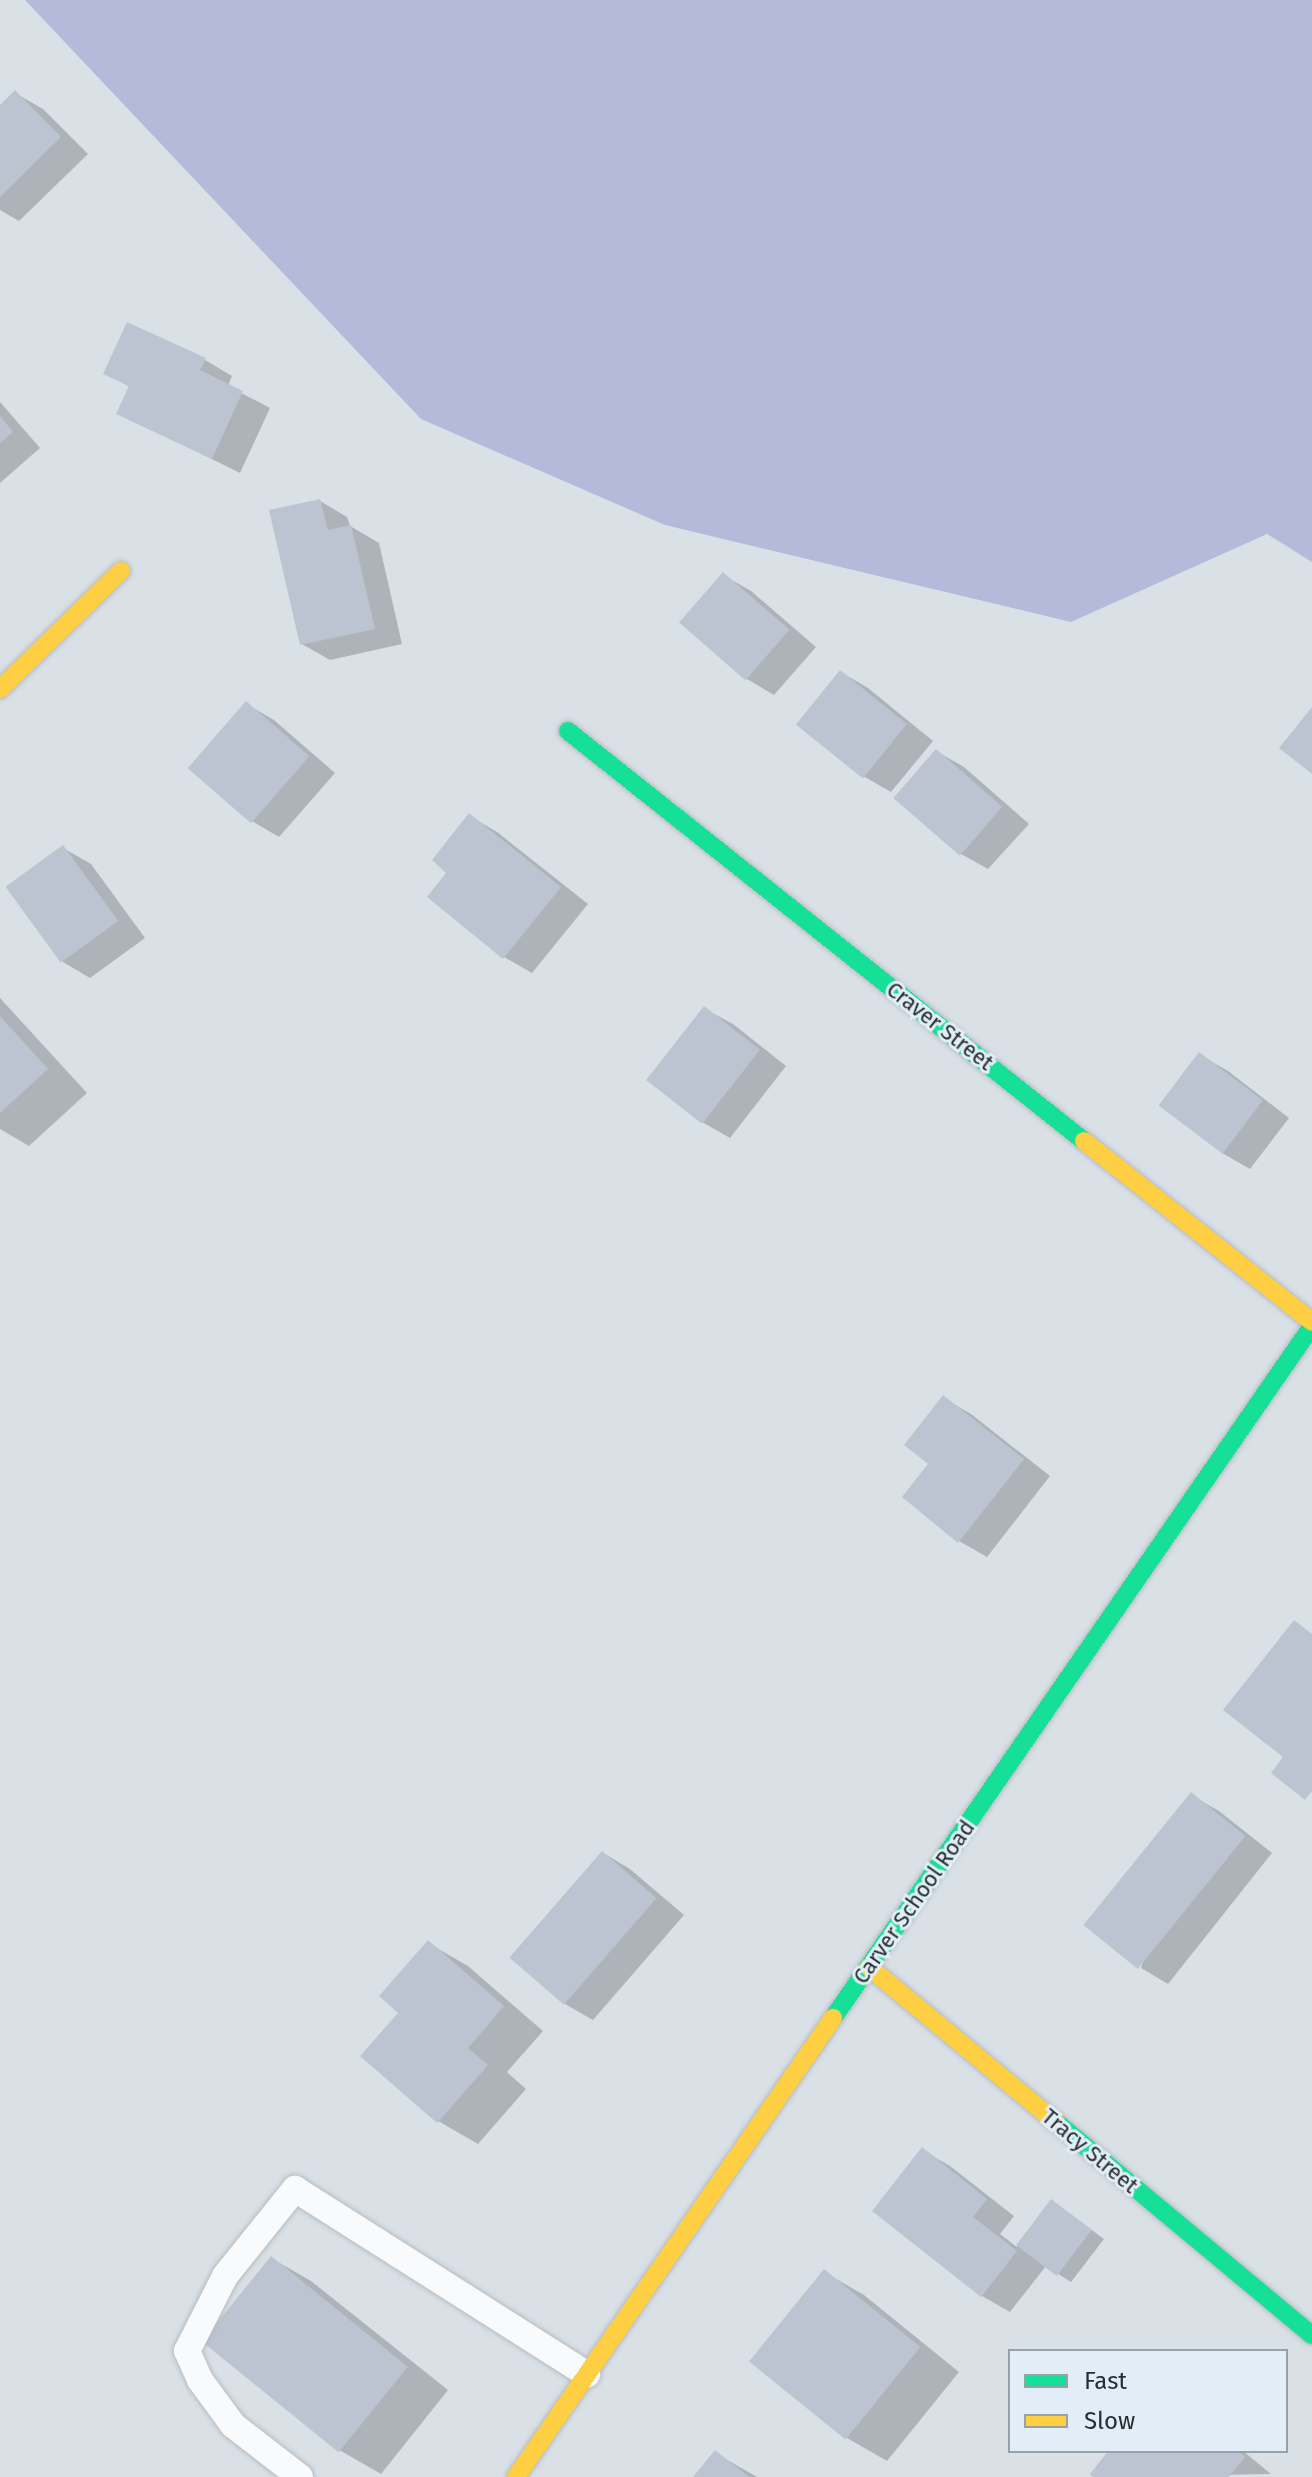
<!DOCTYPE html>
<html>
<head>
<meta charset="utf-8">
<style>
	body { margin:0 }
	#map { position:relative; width:1312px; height:2477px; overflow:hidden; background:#d9e0e6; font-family:"Fira Sans",sans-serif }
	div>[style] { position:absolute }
	.forest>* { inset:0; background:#b6bada }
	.shadow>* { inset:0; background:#0003 }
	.building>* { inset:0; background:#bcc4d1; transform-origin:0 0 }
	.roads { filter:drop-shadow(0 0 2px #b6bcc0) drop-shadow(0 0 2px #b6bcc0) }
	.lane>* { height:26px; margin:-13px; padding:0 13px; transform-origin:13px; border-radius:13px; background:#f9fafb }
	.fast>* { height:18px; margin:-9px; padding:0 9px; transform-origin:9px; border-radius:9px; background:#16e098 }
	.slow>* { height:18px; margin:-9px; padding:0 9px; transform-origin:9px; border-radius:9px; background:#ffcf43 }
	span { translate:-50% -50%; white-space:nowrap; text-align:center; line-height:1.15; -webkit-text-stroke:6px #e1eef8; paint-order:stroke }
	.street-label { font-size:22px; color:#282d30 }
	.legend { position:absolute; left:1008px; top:2349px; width:280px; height:104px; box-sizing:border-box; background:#e1eef8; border:2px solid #97a1a8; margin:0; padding:10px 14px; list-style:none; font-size:24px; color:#282d30 }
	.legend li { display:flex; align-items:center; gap:16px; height:40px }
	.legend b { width:40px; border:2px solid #97a1a8 }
</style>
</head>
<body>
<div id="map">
	<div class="forest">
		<i style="clip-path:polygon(25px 0,1312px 0,1312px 562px,1267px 534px,1071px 622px,665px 525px,421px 419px)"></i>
	</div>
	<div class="shadow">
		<i style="clip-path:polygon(15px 93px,43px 109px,88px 154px,19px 221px,0 210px,0 108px)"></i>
		<i style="clip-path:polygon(205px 360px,232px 376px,228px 386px,270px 408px,240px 473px,119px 413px,130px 387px,106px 373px)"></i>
		<i style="clip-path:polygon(0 402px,40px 448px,0 483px)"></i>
		<i style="clip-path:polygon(320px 501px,347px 517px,350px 526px,379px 543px,402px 644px,330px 660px,302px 644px)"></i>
		<i style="clip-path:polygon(723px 575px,751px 591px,816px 647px,774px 695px,747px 679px)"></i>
		<i style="clip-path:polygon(841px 672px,868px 688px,933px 741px,891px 792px,863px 776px,799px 723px)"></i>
		<i style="clip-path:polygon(246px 704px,274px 720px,335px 773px,279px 837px,252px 821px)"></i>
		<i style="clip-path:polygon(936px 751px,964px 767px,1029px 824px,988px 869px,961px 854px,896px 798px)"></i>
		<i style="clip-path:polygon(470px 816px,497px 832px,588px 904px,532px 973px,504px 957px,429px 897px,449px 872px)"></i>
		<i style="clip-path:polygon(63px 848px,91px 864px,145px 938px,90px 978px,63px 962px)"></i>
		<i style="clip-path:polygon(0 998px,87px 1093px,29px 1146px,0 1129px)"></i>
		<i style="clip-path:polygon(705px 1009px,733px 1024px,786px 1066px,730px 1138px,702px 1122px)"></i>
		<i style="clip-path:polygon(1200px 1055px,1228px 1071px,1289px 1118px,1250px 1169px,1222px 1153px)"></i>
		<i style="clip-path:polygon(943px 1398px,971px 1414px,1050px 1476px,987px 1557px,959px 1541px,931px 1463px)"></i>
		<i style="clip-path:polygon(1191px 1795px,1219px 1811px,1272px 1853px,1168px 1984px,1141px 1968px)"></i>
		<i style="clip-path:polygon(603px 1853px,630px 1869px,684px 1915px,593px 2020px,565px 2004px)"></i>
		<i style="clip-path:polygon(428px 1943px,468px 1966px,543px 2031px,507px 2072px,526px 2089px,478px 2144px,438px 2121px,400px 2013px)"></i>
		<i style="clip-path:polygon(922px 2150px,950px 2166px,1014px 2216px,1000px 2234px,1017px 2247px,1052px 2201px,1104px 2239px,1071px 2282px,1046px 2266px,1010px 2312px,982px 2296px,874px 2211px)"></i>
		<i style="clip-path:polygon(271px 2258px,311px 2281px,448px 2390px,381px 2474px,341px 2451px,205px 2342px)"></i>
		<i style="clip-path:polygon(824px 2272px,864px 2295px,959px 2372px,887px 2461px,847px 2438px)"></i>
		<i style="clip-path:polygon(1110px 2451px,1243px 2451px,1271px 2474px,1096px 2477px)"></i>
		<i style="clip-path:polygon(715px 2453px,757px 2477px,696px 2477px)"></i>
	</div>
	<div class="building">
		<i style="clip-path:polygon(15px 90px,61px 137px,0 197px,0 105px)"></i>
		<i style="clip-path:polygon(127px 322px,206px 358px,200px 370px,243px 391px,212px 459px,116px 414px,129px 386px,103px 374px)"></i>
		<i style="clip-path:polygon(0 416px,13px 432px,0 443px)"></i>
		<i style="clip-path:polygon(320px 499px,328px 530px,351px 525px,375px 629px,300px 645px,269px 510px)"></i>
		<i style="left:723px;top:572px;width:88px;height:67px;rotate:41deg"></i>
		<i style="left:840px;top:670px;width:86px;height:70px;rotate:39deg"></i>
		<i style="left:246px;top:701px;width:84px;height:89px;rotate:41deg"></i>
		<i style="clip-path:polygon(1312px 707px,1312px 774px,1279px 748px)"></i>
		<i style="left:936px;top:749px;width:88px;height:65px;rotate:41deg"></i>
		<i style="clip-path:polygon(469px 813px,561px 887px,503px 959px,427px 897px,446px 873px,432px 860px)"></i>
		<i style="left:63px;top:845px;width:94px;height:71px;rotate:54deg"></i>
		<i style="left:704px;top:1006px;width:71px;height:94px;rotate:38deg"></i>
		<i style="clip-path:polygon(0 1016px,48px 1069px,0 1113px)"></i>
		<i style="left:1199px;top:1052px;width:80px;height:67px;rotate:37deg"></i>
		<i style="clip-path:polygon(943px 1395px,1024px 1459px,958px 1543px,902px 1497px,928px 1464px,904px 1445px)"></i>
		<i style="clip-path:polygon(1294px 1620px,1312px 1634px,1312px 1791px,1305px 1800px,1271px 1773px,1283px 1757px,1223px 1710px)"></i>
		<i style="left:1191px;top:1792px;width:70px;height:171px;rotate:39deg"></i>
		<i style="left:602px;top:1851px;width:72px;height:141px;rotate:41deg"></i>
		<i style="clip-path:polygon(428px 1940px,504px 2006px,468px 2048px,488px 2065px,437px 2123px,360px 2056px,398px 2013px,379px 1996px)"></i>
		<i style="clip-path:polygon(922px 2147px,987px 2199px,973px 2217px,1017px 2251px,981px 2297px,872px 2211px)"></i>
		<i style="left:1051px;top:2199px;width:51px;height:58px;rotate:37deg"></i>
		<i style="left:271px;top:2256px;width:176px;height:110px;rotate:39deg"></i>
		<i style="left:824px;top:2269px;width:124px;height:119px;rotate:39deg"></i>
		<i style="clip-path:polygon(715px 2450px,749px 2477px,693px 2477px)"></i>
		<i style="clip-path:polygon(1108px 2451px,1237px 2451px,1245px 2457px,1229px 2477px,1093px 2477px,1090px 2474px)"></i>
	</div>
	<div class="roads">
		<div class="lane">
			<i style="left:300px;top:2477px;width:85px;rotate:-142.2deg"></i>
			<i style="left:233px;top:2425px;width:56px;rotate:-126.3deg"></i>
			<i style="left:200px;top:2380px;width:32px;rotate:-114deg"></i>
			<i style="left:187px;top:2351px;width:84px;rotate:-63.1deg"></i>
			<i style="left:225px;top:2276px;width:112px;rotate:-51.2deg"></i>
			<i style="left:295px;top:2189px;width:346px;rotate:32.4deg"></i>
		</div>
		<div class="fast">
			<i style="left:568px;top:731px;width:659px;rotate:38.47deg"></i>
			<i style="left:833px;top:2018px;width:842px;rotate:-55.31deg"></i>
			<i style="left:1056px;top:2122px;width:333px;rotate:39.8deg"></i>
		</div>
		<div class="slow">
			<i style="left:0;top:689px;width:169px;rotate:-44.3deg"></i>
			<i style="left:1084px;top:1141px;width:291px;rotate:38.4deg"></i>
			<i style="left:869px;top:1967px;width:243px;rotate:39.7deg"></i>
			<i style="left:516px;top:2477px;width:558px;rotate:-55.37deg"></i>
		</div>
	</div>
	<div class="street-label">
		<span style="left:940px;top:1026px;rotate:38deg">Craver Street</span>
		<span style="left:914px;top:1902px;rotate:-55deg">Carver School Road</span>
		<span style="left:1090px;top:2151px;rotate:40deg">Tracy Street</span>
	</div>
	<ul class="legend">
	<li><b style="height:10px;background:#16e098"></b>Fast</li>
	<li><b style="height:10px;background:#ffcf43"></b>Slow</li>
	</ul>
</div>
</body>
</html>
